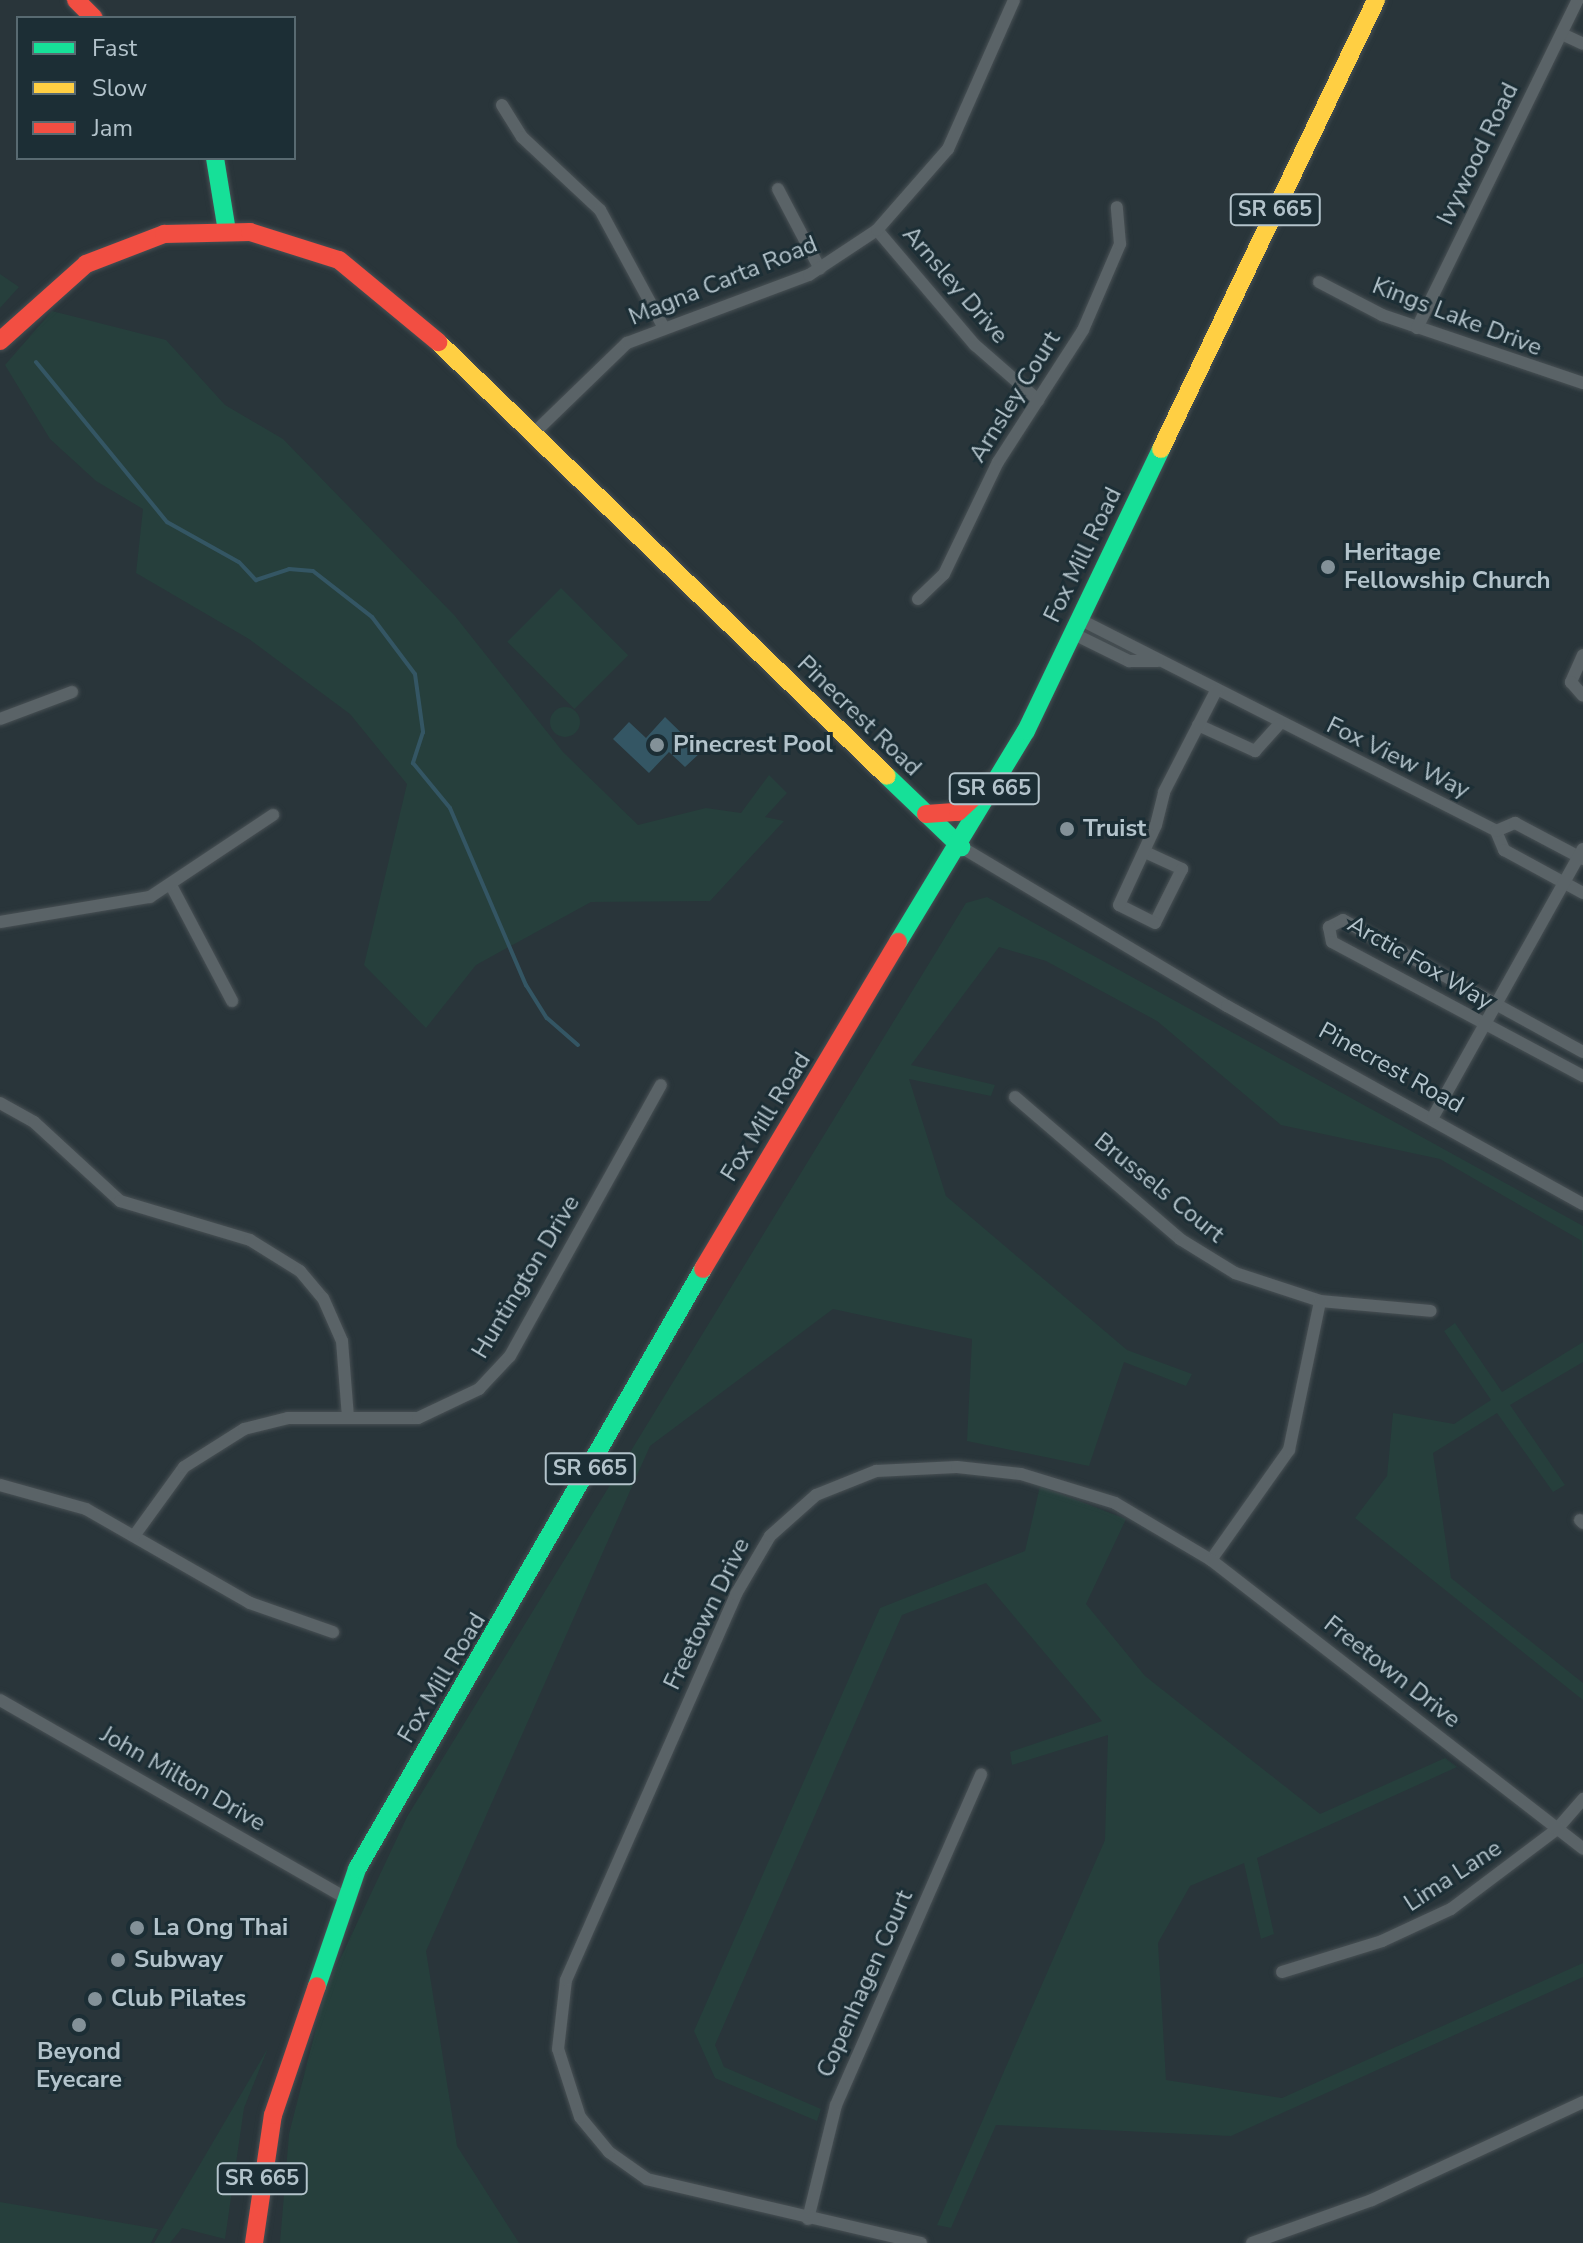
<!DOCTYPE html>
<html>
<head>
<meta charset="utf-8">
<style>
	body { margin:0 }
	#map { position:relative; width:1583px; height:2243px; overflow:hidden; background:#29353a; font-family:"Nunito Sans",sans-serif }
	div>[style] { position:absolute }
	.green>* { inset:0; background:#263f3c; transform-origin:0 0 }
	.round { border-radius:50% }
	.water>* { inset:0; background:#345664 }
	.stream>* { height:4px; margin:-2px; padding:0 2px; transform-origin:2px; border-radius:2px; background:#345664 }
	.roads { filter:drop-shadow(0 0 2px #485054) drop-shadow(0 0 2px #485054) }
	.street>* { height:12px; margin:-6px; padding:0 6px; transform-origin:6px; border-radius:6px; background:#5a6367 }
	.fast>* { height:18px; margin:-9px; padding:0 9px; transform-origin:9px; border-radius:9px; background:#16e098 }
	.slow>* { height:18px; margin:-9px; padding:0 9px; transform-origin:9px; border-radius:9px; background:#ffcf43 }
	.jam>* { height:18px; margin:-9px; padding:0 9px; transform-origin:9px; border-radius:9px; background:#f24e42 }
	.dots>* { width:22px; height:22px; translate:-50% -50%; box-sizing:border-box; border:4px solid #1c2e35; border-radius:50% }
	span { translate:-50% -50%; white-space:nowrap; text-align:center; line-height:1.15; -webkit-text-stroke:6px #1c2e35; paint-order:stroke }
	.shield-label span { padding:2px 6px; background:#1c2e35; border:2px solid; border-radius:6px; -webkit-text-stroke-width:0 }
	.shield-label { font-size:22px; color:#b3c3cb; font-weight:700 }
	.street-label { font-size:24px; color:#b3c3cb }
	.poi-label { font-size:24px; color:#b3c3cb; font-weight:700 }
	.left { translate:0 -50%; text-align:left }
	.legend { position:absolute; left:16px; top:16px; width:280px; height:144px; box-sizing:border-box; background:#1c2e35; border:2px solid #586a71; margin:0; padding:10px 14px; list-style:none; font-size:24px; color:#b3c3cb }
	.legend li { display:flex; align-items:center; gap:16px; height:40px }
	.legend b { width:40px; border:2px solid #586a71 }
</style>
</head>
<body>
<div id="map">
	<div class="green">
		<i style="clip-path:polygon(0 274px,19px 287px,0 308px)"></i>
		<i style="clip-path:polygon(52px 311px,166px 340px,225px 405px,283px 439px,455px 616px,563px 752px,638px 825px,706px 808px,741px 813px,769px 775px,787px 793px,765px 817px,784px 821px,710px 901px,591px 902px,476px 965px,426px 1028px,364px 965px,407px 784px,350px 714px,249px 639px,136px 573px,143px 509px,96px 481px,50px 439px,5px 365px)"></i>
		<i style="left:561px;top:588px;width:95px;height:76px;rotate:45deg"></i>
		<i class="round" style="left:550px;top:707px;width:30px;height:30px"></i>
		<i style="clip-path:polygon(987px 897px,1583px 1226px,1583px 1320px,1582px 1241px,1440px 1159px,1281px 1125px,1157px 1021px,1046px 961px,999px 947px,911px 1065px,995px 1085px,991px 1096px,909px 1079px,946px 1196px,1127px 1350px,1192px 1374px,1186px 1386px,1124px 1362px,1089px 1466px,967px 1441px,972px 1339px,833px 1309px,650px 1446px,426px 1951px,457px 2146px,519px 2243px,280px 2243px,289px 2134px,326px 1989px,407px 1817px,966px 903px)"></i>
		<i style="clip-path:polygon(1455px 1323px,1502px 1392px,1583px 1342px,1583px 1362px,1510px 1405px,1565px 1485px,1553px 1492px,1497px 1413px,1433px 1453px,1451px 1578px,1583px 1683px,1583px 1700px,1355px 1518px,1387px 1476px,1393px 1413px,1454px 1424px,1491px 1400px,1444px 1331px)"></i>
		<i style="clip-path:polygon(1040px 1486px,1126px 1519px,1086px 1604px,1145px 1676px,1320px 1814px,1445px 1758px,1457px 1767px,1257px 1858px,1274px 1934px,1261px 1939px,1244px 1863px,1190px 1886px,1158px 1943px,1166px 2080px,1282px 2098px,1583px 1963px,1583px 1977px,1231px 2136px,996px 2125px,951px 2228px,937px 2225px,1105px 1840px,1108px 1735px,1012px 1765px,1010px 1752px,1102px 1721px,986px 1583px,902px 1615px,715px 2045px,724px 2067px,821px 2109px,817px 2121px,715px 2078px,694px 2031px,880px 1608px,1025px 1551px)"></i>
		<i style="clip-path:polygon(268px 2048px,244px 2108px,225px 2239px,182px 2228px,170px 2243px,154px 2243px)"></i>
		<i style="clip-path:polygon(0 2202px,158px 2229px,151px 2243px,0 2243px)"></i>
	</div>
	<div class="water">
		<i style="clip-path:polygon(665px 717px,701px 752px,685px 767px,669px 752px,649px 773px,613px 739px,629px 722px,646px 738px)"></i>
	</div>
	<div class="stream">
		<i style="left:36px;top:362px;width:207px;rotate:50.7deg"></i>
		<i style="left:167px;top:522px;width:82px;rotate:29.1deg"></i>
		<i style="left:239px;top:562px;width:25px;rotate:47deg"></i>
		<i style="left:256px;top:580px;width:35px;rotate:-18deg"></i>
		<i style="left:289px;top:569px;width:24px;rotate:5deg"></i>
		<i style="left:313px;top:571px;width:75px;rotate:37.9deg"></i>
		<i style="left:372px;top:617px;width:71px;rotate:53deg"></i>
		<i style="left:415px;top:674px;width:59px;rotate:82.1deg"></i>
		<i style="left:423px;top:732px;width:33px;rotate:108deg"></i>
		<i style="left:413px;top:763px;width:58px;rotate:50.6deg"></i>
		<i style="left:450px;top:808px;width:193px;rotate:66.8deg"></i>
		<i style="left:526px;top:985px;width:39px;rotate:58deg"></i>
		<i style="left:547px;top:1018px;width:41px;rotate:41.1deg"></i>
	</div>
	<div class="roads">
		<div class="street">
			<i style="left:1562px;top:34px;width:23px;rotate:25deg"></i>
			<i style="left:502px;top:105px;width:38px;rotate:58deg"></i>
			<i style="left:522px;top:137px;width:107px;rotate:43.1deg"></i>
			<i style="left:600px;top:210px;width:132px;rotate:61.5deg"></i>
			<i style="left:778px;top:189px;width:90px;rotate:62.3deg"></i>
			<i style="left:877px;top:230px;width:151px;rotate:49.6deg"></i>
			<i style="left:975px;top:345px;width:84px;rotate:41.1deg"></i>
			<i style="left:1319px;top:282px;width:71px;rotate:27.6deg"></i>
			<i style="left:1382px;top:315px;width:212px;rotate:18.7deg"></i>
			<i style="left:1417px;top:328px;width:365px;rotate:-63.9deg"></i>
			<i style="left:533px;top:434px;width:131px;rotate:-44.1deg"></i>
			<i style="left:627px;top:343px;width:194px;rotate:-20.5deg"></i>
			<i style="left:809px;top:275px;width:82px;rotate:-33.5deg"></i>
			<i style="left:877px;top:230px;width:108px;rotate:-48.8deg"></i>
			<i style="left:948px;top:149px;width:163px;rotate:-66.1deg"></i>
			<i style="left:918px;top:599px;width:36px;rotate:-44deg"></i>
			<i style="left:944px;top:574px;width:124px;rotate:-64.3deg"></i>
			<i style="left:998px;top:462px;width:157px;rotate:-57.2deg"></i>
			<i style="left:1083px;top:330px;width:94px;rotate:-66.7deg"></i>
			<i style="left:1120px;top:244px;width:37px;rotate:-95deg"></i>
			<i style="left:1079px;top:619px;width:468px;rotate:26.9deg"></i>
			<i style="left:1072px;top:633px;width:64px;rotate:26.2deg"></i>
			<i style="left:1129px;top:661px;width:29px"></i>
			<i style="left:1583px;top:655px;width:30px;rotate:114deg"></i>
			<i style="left:1571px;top:682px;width:18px;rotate:49deg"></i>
			<i style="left:0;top:719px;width:77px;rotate:-20.6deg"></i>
			<i style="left:1198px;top:725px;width:63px;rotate:24.5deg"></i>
			<i style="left:1255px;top:751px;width:36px;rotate:-48deg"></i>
			<i style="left:1496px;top:831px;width:21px;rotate:67deg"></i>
			<i style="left:1504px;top:850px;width:90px;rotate:28.6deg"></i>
			<i style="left:1496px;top:831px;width:21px;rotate:-23deg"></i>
			<i style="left:1515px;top:823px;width:77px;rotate:27.9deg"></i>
			<i style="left:961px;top:847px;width:310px;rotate:30.9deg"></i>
			<i style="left:1227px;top:1006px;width:407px;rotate:29.1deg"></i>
			<i style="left:1145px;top:852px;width:41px;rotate:24.7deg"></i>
			<i style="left:1182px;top:869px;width:60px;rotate:116.6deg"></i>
			<i style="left:1155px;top:923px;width:40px;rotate:-153.4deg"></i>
			<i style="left:1119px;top:905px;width:88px;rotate:-65.2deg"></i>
			<i style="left:1156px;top:825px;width:34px;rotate:-76deg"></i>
			<i style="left:1164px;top:792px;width:114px;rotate:-62.8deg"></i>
			<i style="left:172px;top:887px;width:129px;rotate:62.2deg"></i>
			<i style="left:0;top:922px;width:152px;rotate:-9.5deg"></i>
			<i style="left:150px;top:897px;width:148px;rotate:-33.7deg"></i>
			<i style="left:1583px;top:1052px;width:274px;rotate:-151.2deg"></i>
			<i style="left:1343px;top:920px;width:16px;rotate:153deg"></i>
			<i style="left:1329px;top:927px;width:15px;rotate:79deg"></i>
			<i style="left:1332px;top:942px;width:285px;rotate:28.1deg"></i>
			<i style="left:1015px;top:1097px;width:218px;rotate:40.7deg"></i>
			<i style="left:1180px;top:1239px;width:65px;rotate:31.7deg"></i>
			<i style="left:1235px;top:1273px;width:89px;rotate:18.2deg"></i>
			<i style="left:1320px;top:1301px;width:111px;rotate:5.1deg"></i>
			<i style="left:0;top:1103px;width:39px;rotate:29deg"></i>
			<i style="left:34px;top:1122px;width:117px;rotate:42.6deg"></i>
			<i style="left:120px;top:1201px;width:136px;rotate:16.7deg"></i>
			<i style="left:250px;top:1240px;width:59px;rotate:31.8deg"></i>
			<i style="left:300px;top:1271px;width:35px;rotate:50deg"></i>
			<i style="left:323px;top:1298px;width:47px;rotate:66.2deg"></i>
			<i style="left:342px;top:1341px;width:77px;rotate:85.5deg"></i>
			<i style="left:1433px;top:1117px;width:307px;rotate:-60.8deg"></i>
			<i style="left:0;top:1485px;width:89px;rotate:15.6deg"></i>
			<i style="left:86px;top:1509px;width:189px;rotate:29.8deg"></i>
			<i style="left:250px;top:1603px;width:88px;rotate:19.3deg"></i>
			<i style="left:1580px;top:1520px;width:4px;rotate:45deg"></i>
			<i style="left:134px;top:1536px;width:85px;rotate:-54.1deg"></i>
			<i style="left:184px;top:1467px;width:71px;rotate:-32.3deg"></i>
			<i style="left:244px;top:1429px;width:45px;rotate:-14deg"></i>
			<i style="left:288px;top:1418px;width:130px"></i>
			<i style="left:418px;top:1418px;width:68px;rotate:-25.4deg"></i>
			<i style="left:479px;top:1389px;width:45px;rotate:-46.8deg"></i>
			<i style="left:510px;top:1356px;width:310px;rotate:-60.9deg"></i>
			<i style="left:1211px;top:1560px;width:135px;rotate:-54.7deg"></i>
			<i style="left:1289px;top:1450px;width:152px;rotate:-78.2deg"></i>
			<i style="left:0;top:1700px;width:396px;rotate:29.8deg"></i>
			<i style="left:1282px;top:1972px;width:105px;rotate:-17.2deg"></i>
			<i style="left:1382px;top:1941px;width:76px;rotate:-24.9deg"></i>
			<i style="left:1451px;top:1909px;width:133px;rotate:-37deg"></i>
			<i style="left:1557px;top:1829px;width:40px;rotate:-49deg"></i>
			<i style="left:808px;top:2219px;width:117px;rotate:-76.2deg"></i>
			<i style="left:836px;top:2105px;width:361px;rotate:-66.3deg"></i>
			<i style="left:921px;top:2243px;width:281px;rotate:-166.9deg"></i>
			<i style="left:647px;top:2179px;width:47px;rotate:-144.6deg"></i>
			<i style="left:609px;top:2152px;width:45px;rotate:-129.6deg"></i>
			<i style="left:580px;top:2117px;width:71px;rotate:-107.9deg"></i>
			<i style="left:558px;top:2049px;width:69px;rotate:-83.4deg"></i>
			<i style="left:566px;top:1980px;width:422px;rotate:-66.2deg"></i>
			<i style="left:736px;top:1594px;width:67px;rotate:-59.6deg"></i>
			<i style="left:770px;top:1536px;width:62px;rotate:-41.7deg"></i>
			<i style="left:816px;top:1495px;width:65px;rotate:-21.8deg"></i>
			<i style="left:876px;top:1471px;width:81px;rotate:-2.8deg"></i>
			<i style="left:957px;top:1467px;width:64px;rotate:6.2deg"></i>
			<i style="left:1021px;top:1474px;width:98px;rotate:17.1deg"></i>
			<i style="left:1115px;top:1503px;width:112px;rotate:30.7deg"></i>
			<i style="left:1211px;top:1560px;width:471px;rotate:37.8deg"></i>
			<i style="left:1252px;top:2243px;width:127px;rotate:-19.7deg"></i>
			<i style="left:1372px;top:2200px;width:233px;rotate:-24.9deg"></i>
		</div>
		<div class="fast">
			<i style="left:215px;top:158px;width:74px;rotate:80.7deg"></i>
			<i style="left:887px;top:776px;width:103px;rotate:43.8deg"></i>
			<i style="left:898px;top:942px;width:247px;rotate:-58.8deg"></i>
			<i style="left:1026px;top:731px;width:313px;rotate:-64.4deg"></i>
			<i style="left:317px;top:1986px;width:124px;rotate:-71.1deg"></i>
			<i style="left:357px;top:1869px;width:693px;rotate:-60.03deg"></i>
		</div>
		<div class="slow">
			<i style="left:438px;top:342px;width:624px;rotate:44.03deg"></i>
			<i style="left:1161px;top:449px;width:498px;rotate:-64.4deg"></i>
		</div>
		<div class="jam">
			<i style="left:76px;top:0;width:25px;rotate:45deg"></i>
			<i style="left:0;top:341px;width:115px;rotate:-41.8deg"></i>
			<i style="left:86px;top:264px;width:84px;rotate:-21deg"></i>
			<i style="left:164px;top:234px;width:86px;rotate:-1.3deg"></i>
			<i style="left:250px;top:232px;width:93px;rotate:17.5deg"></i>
			<i style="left:339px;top:260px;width:129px;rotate:39.6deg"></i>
			<i style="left:926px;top:814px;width:32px;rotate:-4deg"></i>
			<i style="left:958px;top:812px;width:44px;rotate:-43.2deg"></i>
			<i style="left:703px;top:1269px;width:381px;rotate:-59.2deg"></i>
			<i style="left:254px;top:2243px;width:129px;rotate:-81.6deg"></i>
			<i style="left:273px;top:2115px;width:136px;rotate:-71.2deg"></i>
		</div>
	</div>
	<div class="dots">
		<i style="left:1328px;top:567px;background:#839198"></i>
		<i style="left:657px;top:745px;background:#839198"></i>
		<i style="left:1067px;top:829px;background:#839198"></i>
		<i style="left:137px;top:1928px;background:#839198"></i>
		<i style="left:118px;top:1960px;background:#839198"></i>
		<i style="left:95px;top:1999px;background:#839198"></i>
		<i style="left:79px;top:2025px;background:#839198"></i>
	</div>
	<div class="shield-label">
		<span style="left:1275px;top:210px">SR 665</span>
		<span style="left:994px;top:789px">SR 665</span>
		<span style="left:590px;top:1469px">SR 665</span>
		<span style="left:262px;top:2179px">SR 665</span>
	</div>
	<div class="street-label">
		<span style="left:1478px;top:154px;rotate:-64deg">Ivywood Road</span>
		<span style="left:723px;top:281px;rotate:-22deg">Magna Carta Road</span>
		<span style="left:955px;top:285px;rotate:49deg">Arnsley Drive</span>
		<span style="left:1457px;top:317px;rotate:21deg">Kings Lake Drive</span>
		<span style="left:1015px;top:397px;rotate:-58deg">Arnsley Court</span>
		<span style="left:1083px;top:555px;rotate:-64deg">Fox Mill Road</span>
		<span style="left:859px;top:716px;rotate:44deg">Pinecrest Road</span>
		<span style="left:1398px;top:758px;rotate:26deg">Fox View Way</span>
		<span style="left:1420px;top:963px;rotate:30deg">Arctic Fox Way</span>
		<span style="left:1391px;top:1068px;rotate:29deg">Pinecrest Road</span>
		<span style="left:766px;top:1117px;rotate:-58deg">Fox Mill Road</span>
		<span style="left:1159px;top:1188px;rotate:39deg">Brussels Court</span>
		<span style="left:526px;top:1277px;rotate:-59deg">Huntington Drive</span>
		<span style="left:707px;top:1614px;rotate:-64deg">Freetown Drive</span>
		<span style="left:1392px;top:1672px;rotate:38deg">Freetown Drive</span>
		<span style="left:442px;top:1678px;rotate:-59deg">Fox Mill Road</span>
		<span style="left:183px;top:1779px;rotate:30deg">John Milton Drive</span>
		<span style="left:1453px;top:1876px;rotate:-33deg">Lima Lane</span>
		<span style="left:865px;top:1984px;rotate:-66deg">Copenhagen Court</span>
	</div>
	<div class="poi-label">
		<span class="left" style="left:1344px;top:567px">Heritage<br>Fellowship Church</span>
		<span class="left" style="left:673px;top:745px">Pinecrest Pool</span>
		<span class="left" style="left:1083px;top:829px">Truist</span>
		<span class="left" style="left:153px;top:1928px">La Ong Thai</span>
		<span class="left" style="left:134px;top:1960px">Subway</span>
		<span class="left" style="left:111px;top:1999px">Club Pilates</span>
		<span style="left:79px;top:2066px">Beyond<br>Eyecare</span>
	</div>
	<ul class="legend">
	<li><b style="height:10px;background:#16e098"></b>Fast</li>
	<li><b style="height:10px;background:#ffcf43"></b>Slow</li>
	<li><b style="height:10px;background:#f24e42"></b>Jam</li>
	</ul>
</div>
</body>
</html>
